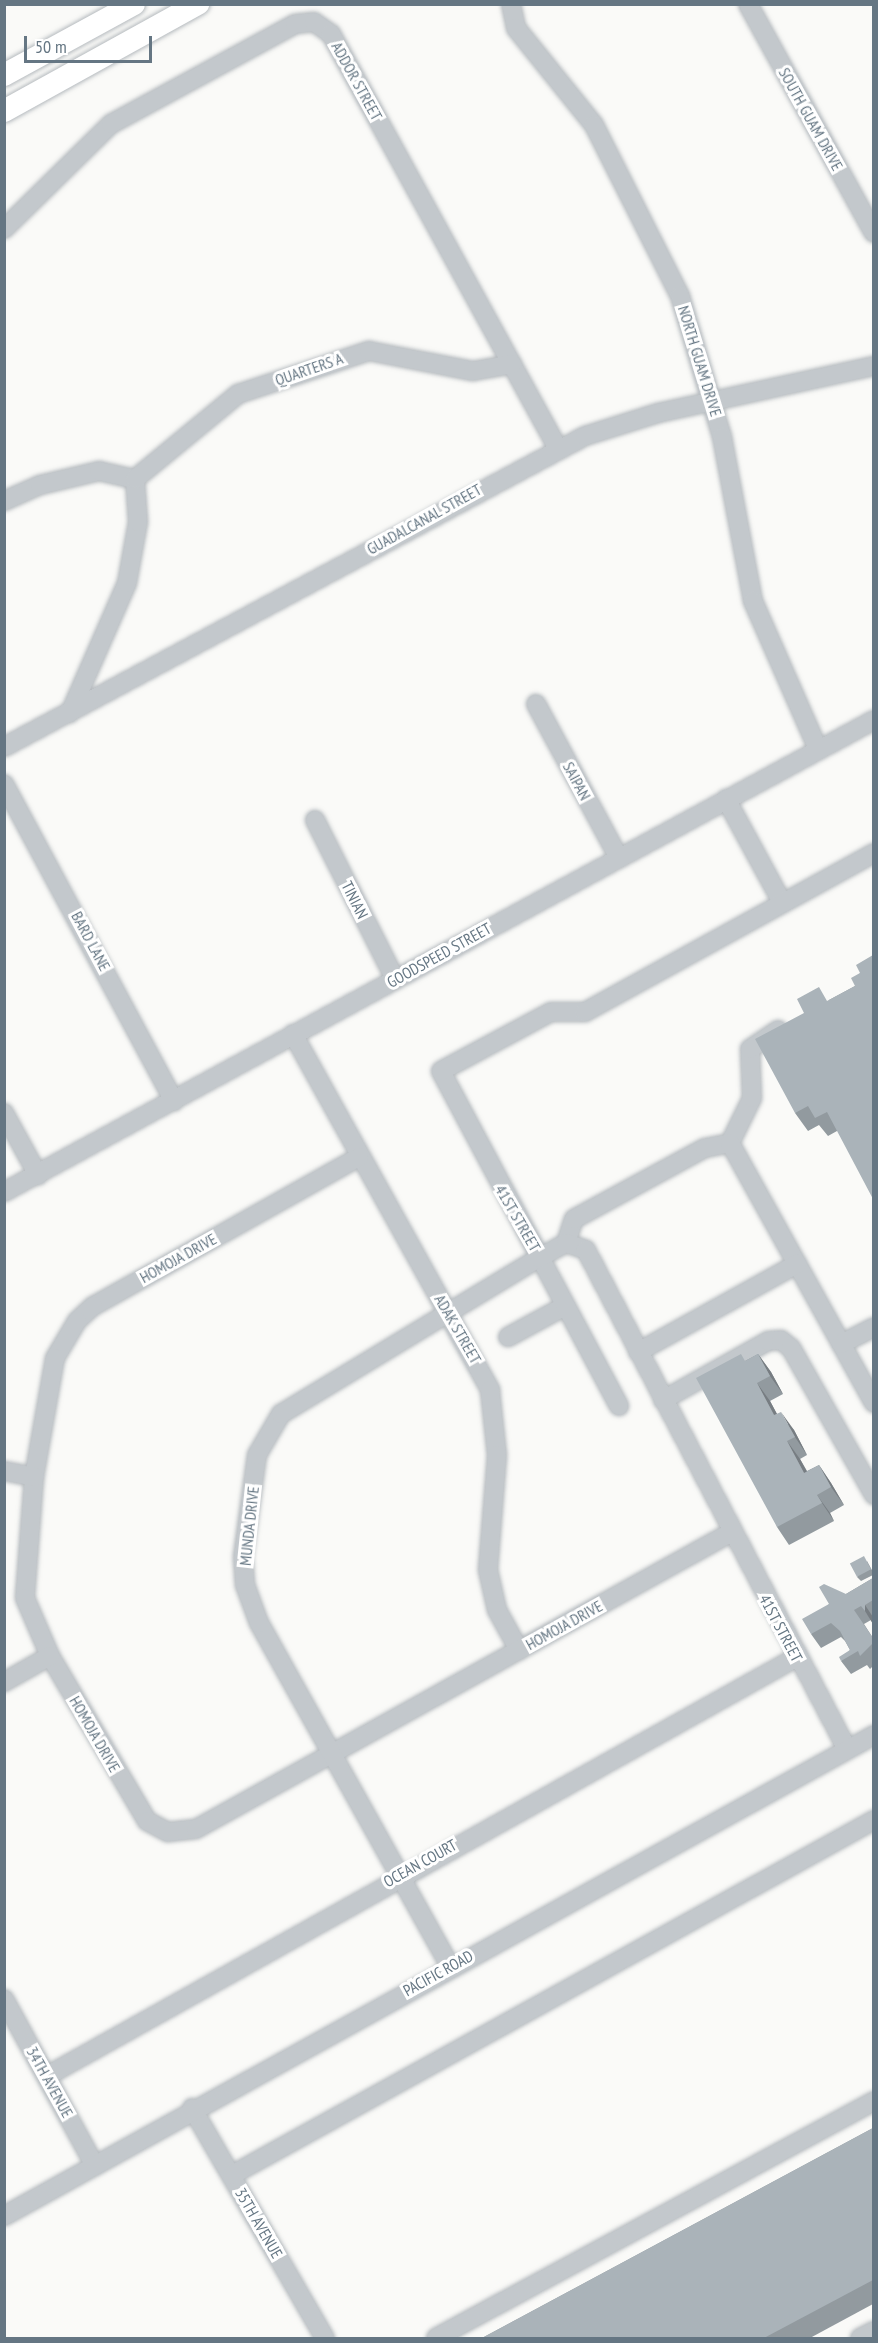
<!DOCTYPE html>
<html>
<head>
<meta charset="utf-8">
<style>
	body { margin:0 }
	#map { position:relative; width:878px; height:2343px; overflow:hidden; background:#fafaf8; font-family:"PT Sans Narrow",sans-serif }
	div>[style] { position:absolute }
	.roads { filter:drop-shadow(0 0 2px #b5babe) drop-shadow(0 0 2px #b5babe) }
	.minor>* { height:18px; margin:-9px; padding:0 9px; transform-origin:9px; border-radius:9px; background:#c3c8cc }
	.major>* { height:22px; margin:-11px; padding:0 11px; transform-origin:11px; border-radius:11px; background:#fff }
	.wall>* { inset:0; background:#929a9f }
	.shaded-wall>* { inset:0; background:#777d82 }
	.building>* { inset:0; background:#aab3b9; transform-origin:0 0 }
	span { translate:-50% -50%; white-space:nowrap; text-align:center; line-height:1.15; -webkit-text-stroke:6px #fff; paint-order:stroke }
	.street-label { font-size:16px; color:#657683 }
	.frame { position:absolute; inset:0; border:6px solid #657683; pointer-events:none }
	.scale { position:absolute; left:24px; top:36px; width:128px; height:27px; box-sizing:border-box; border:3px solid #657683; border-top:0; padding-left:8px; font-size:18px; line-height:21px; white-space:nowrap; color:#657683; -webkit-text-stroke:4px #fff; paint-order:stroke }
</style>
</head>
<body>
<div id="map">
	<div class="roads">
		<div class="minor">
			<i style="left:511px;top:4px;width:25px;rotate:78deg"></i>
			<i style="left:516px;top:28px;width:124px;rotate:51.2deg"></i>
			<i style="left:594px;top:125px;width:191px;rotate:63.3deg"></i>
			<i style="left:680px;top:296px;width:147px;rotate:73.4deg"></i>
			<i style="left:722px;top:437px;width:167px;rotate:79.3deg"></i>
			<i style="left:753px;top:601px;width:162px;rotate:66.3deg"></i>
			<i style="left:748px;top:4px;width:261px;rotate:61.2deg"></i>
			<i style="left:4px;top:229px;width:150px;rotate:-44.5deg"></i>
			<i style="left:111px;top:124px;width:209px;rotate:-28.5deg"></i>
			<i style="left:295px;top:24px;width:19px;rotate:-6deg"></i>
			<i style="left:314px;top:22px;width:21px;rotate:35deg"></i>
			<i style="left:331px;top:34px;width:472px;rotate:61.3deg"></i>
			<i style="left:4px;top:501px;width:39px;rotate:-24deg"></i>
			<i style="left:40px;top:485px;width:61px;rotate:-13.3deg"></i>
			<i style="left:99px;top:471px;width:37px;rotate:13deg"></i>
			<i style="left:536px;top:704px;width:175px;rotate:61.7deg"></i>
			<i style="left:70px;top:713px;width:142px;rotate:-66.3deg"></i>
			<i style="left:127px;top:583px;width:62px;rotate:-79.8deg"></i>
			<i style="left:138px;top:522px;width:43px;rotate:-94deg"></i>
			<i style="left:135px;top:479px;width:134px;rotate:-39.5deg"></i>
			<i style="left:238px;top:394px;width:138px;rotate:-18.2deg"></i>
			<i style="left:369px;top:351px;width:106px;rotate:10.9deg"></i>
			<i style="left:473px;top:371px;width:40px;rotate:-10deg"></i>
			<i style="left:4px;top:747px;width:659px;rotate:-28.16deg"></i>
			<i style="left:585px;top:436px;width:77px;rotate:-17.5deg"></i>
			<i style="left:658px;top:413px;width:221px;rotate:-12.3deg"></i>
			<i style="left:4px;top:784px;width:360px;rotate:61.8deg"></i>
			<i style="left:726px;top:799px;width:117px;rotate:61.5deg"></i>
			<i style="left:315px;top:820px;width:178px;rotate:63.3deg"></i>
			<i style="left:293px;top:1034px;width:407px;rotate:61deg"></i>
			<i style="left:490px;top:1390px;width:65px;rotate:83.9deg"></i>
			<i style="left:497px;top:1455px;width:115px;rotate:94.5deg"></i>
			<i style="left:488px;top:1570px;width:41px;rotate:77.3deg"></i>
			<i style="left:497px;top:1610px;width:46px;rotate:61.2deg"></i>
			<i style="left:4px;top:1113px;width:71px;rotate:61.3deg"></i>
			<i style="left:730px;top:1143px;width:50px;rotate:-63.9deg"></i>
			<i style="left:752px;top:1098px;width:49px;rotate:-92.3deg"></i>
			<i style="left:750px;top:1049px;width:34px;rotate:-34deg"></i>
			<i style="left:359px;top:1157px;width:305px;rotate:150.7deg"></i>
			<i style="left:93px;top:1306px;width:22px;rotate:137deg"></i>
			<i style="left:77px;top:1321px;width:43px;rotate:120.7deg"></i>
			<i style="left:55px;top:1358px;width:121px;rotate:100deg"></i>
			<i style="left:34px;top:1477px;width:121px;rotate:94.3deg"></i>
			<i style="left:25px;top:1598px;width:63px;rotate:66.7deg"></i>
			<i style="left:50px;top:1656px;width:191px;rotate:59.5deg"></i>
			<i style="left:147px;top:1821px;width:24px;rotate:28deg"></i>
			<i style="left:168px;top:1832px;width:28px;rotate:-6deg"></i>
			<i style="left:196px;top:1829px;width:611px;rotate:-29deg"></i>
			<i style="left:4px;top:1192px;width:990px;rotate:-28.48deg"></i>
			<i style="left:566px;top:1243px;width:25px;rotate:-72deg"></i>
			<i style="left:574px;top:1219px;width:149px;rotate:-28.5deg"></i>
			<i style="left:705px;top:1148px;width:25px;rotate:-11deg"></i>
			<i style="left:730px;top:1143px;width:297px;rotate:61deg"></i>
			<i style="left:508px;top:1337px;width:65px;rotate:-28.5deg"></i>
			<i style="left:841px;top:1344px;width:37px;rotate:-27deg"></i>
			<i style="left:638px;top:1352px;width:182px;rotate:-29deg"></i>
			<i style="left:663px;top:1400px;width:120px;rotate:-29.3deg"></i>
			<i style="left:768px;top:1341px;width:13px;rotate:-4deg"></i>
			<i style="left:781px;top:1340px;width:13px;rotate:39deg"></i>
			<i style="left:791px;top:1348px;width:169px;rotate:60.5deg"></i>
			<i style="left:619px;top:1406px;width:379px;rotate:-118deg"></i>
			<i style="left:441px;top:1071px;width:125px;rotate:-28.2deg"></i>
			<i style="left:551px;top:1012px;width:34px"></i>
			<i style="left:585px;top:1012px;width:330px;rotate:-28.8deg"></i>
			<i style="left:4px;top:1471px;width:31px;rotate:11deg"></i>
			<i style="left:4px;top:1682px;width:53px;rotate:-29.5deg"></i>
			<i style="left:450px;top:1966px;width:393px;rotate:-119.1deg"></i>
			<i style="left:259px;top:1623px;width:40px;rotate:-110.2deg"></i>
			<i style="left:245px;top:1585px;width:28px;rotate:-94deg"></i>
			<i style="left:243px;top:1557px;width:103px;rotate:-82.2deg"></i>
			<i style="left:257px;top:1455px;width:48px;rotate:-59.7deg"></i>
			<i style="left:281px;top:1414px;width:301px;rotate:-31.2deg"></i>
			<i style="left:539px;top:1258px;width:31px;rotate:-29deg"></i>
			<i style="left:566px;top:1243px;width:21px;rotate:19deg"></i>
			<i style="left:586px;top:1250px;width:563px;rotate:62.39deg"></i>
			<i style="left:4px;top:1999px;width:190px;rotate:61.4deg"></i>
			<i style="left:47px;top:2076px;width:859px;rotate:-29.19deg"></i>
			<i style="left:192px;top:2108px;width:266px;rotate:60deg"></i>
			<i style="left:232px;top:2175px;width:734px;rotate:-28.94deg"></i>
			<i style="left:4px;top:2216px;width:994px;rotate:-28.94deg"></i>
			<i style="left:436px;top:2338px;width:498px;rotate:-28.4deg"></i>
			<i style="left:860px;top:2338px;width:16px;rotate:-27deg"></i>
		</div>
		<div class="major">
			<i style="left:4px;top:75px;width:148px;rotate:-28.6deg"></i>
			<i style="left:4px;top:111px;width:222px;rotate:-28.9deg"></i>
		</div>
	</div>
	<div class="wall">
		<i style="clip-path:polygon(873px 955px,837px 1131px,828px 1136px,819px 1125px,808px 1131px,795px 1113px,829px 1000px,855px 986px,860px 973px)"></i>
		<i style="clip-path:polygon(758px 1354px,771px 1372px,783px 1394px,770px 1401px,777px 1414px,794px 1430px,807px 1455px,800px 1459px,807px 1471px,819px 1465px,831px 1483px,844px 1505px,830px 1513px,834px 1521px,789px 1545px,777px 1527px,745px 1361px)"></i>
		<i style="clip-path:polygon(867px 1561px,873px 1572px,873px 1575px,861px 1581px,857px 1577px)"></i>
		<i style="clip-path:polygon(873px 1578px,873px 1624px,871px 1620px,864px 1624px,873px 1638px,873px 1666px,870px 1669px,867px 1665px,851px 1674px,841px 1661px,850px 1650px,845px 1641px,841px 1637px,821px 1648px,811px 1634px,829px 1604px)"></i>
		<i style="clip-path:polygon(873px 2128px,873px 2304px,810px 2338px,482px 2338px)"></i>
	</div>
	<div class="shaded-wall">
		<i style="clip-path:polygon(758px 1354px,771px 1372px,783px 1394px,770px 1376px)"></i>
		<i style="clip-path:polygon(757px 1383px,770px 1401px,787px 1433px,774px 1415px)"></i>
		<i style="clip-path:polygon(781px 1412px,794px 1430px,807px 1455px,795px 1437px)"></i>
		<i style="clip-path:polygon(787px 1441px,800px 1459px,817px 1490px,804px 1473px)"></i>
		<i style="clip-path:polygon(819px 1465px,831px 1483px,844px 1505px,831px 1487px)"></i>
		<i style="clip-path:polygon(817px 1495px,830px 1513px,834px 1521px,822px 1503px)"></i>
		<i style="clip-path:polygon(865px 1605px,873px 1617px,873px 1624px,865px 1611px)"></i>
	</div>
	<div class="building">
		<i style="clip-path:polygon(873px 955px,873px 1199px,827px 1112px,815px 1118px,808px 1106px,795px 1113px,755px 1039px,804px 1013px,797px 999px,819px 987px,827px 1001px,855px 986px,851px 978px,860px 973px,856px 965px)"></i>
		<i style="clip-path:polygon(741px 1354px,745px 1361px,758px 1354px,770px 1376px,757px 1383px,774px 1415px,781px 1412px,795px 1437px,787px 1441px,804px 1473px,819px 1465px,831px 1487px,817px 1495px,822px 1503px,777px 1527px,696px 1378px)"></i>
		<i style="left:864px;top:1556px;width:15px;height:16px;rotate:62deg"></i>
		<i style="clip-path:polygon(873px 1578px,873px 1600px,865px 1605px,865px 1611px,861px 1606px,854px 1610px,873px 1638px,873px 1643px,860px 1656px,858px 1651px,841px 1661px,839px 1657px,850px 1650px,840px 1631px,831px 1623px,811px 1634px,802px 1619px,829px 1604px,819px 1587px,824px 1584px,846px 1594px)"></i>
		<i style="clip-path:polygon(873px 2128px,873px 2280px,764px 2338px,482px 2338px)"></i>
	</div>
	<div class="street-label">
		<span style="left:357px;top:81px;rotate:61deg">ADDOR STREET</span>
		<span style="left:811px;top:119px;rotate:61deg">SOUTH GUAM DRIVE</span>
		<span style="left:700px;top:361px;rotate:73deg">NORTH GUAM DRIVE</span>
		<span style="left:309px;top:369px;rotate:-19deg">QUARTERS A</span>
		<span style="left:424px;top:519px;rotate:-29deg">GUADALCANAL STREET</span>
		<span style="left:577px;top:781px;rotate:62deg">SAIPAN</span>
		<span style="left:355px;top:900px;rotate:63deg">TINIAN</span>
		<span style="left:91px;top:941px;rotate:62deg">BARD LANE</span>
		<span style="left:439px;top:955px;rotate:-29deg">GOODSPEED STREET</span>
		<span style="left:518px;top:1218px;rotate:60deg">41ST STREET</span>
		<span style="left:178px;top:1258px;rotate:-29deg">HOMOJA DRIVE</span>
		<span style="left:458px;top:1329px;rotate:60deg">ADAK STREET</span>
		<span style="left:249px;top:1526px;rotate:-84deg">MUNDA DRIVE</span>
		<span style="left:564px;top:1625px;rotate:-29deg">HOMOJA DRIVE</span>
		<span style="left:781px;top:1628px;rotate:62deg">41ST STREET</span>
		<span style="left:95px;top:1734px;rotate:60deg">HOMOJA DRIVE</span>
		<span style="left:420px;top:1863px;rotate:-29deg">OCEAN COURT</span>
		<span style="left:438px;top:1973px;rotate:-29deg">PACIFIC ROAD</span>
		<span style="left:50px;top:2082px;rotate:61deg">34TH AVENUE</span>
		<span style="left:259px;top:2223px;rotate:60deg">35TH AVENUE</span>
	</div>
	<div class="frame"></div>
	<div class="scale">50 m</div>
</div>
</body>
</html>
